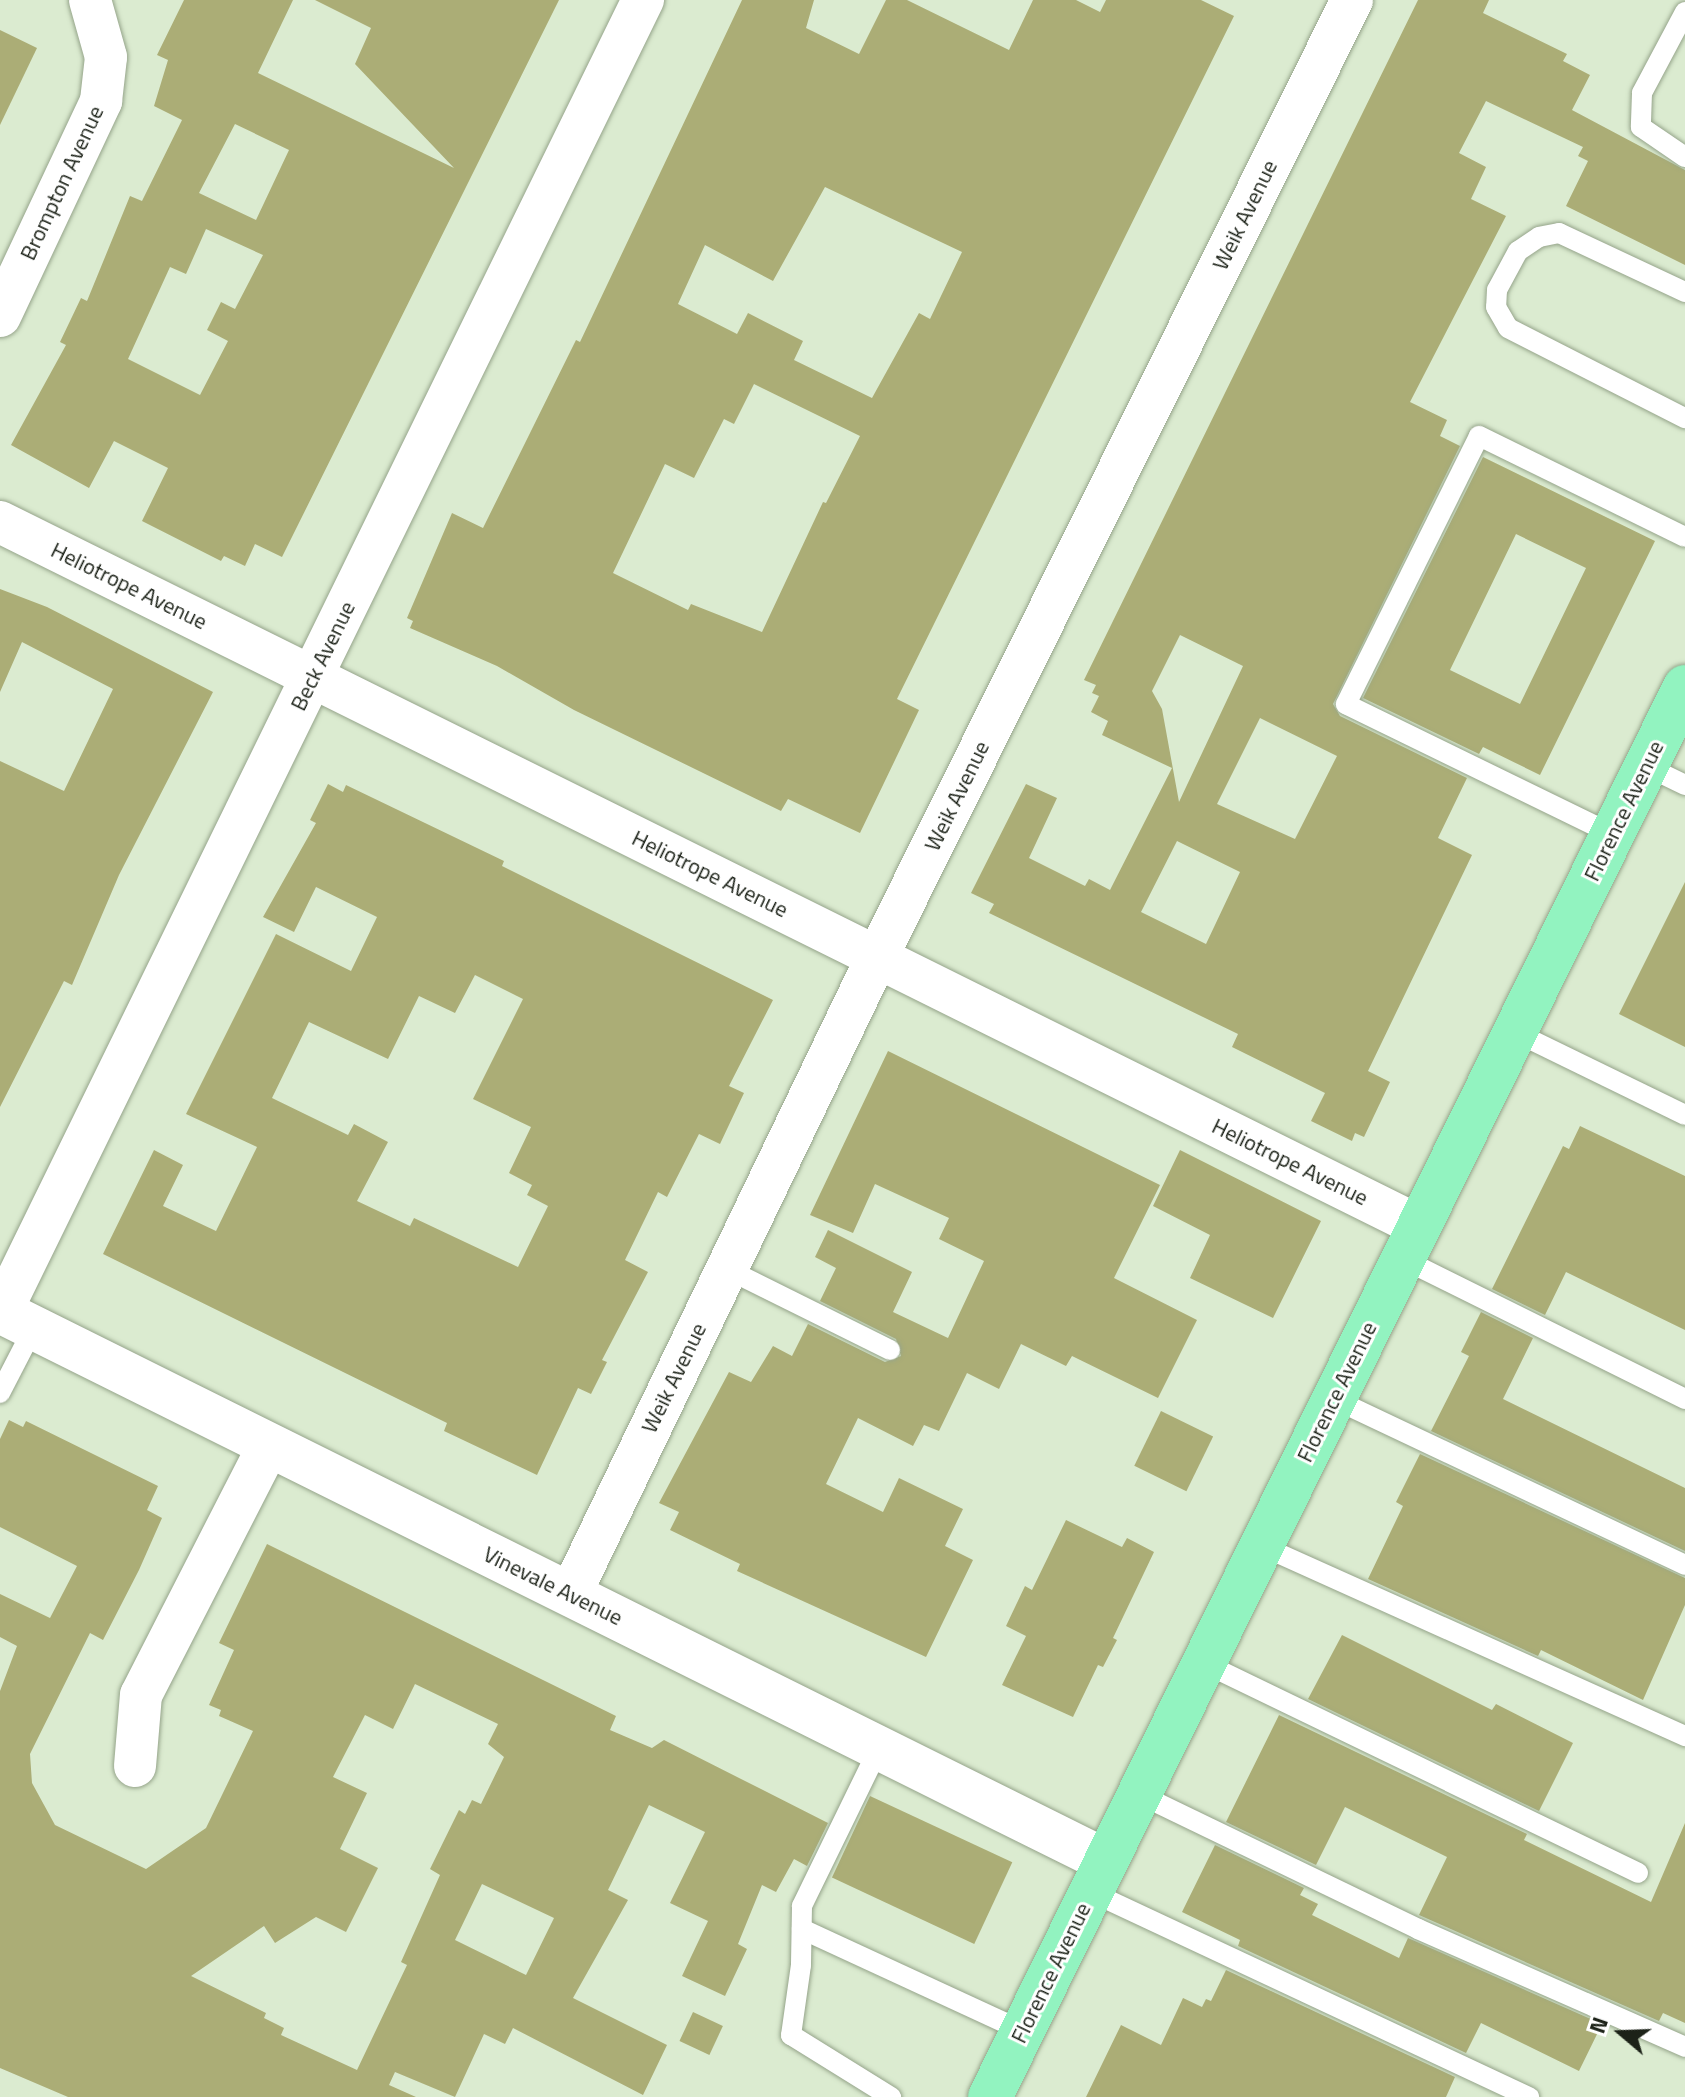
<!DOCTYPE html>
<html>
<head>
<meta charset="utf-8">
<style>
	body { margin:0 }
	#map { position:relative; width:1685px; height:2097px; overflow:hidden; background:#dbebd0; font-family:"Titillium Web",sans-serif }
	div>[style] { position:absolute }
	.building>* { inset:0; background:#abad76; transform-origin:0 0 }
	.roads { filter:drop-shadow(0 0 2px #95a48a) drop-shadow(0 0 2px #95a48a) }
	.service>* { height:20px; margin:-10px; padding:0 10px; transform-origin:10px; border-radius:10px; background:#fff }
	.minor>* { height:42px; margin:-21px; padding:0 21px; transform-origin:21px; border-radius:21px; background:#fff }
	.tertiary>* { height:44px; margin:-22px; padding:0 22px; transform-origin:22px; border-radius:22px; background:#fff }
	.primary>* { height:44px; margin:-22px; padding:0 22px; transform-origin:22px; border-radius:22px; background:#92f3c0 }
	span { translate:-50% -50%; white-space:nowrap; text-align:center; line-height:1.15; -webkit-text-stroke:6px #fff; paint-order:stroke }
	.street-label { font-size:22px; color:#1c2218 }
	.north { position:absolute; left:1581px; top:1993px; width:80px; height:80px; -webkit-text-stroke:6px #fff; paint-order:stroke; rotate:289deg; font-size:22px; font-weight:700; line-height:32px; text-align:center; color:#1c2218 }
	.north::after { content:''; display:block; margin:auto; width:28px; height:36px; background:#1c2218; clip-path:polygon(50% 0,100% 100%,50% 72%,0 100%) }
</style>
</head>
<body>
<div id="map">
	<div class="building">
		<i style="clip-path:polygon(evenodd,184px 0,293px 0,258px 73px,454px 168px,355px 64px,371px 28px,315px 0,559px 0,282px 557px,255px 544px,245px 566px,224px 556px,221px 561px,142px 521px,168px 468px,114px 441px,89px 488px,11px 445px,66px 345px,60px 342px,81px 298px,87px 301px,130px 196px,142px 201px,182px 120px,154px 106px,168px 60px,157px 55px,184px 0,235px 124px,289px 150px,256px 220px,199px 193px,235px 124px,184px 0,206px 229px,263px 255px,235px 309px,221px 302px,207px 330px,228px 341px,200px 395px,128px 359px,170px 267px,186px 274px,206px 229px)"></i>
		<i style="clip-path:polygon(evenodd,742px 0,814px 0,806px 28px,859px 54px,886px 0,907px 0,1009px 50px,1033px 0,1076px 0,1100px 12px,1106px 0,1201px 0,1234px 16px,897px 699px,919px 710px,860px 833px,788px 799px,781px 811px,574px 710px,497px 666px,410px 628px,413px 621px,407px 618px,452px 513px,483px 528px,576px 340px,580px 342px,742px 0,825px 187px,962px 252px,930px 319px,919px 313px,872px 398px,794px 360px,803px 341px,748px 313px,737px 334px,678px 304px,705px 245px,773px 281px,825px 187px,742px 0,754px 384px,860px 436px,826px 503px,823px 502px,762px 632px,691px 604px,688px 610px,613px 573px,665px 464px,694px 478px,724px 419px,734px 424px,754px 384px)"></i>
		<i style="clip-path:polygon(evenodd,1418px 0,1489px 0,1483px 13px,1567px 54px,1563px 61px,1590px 75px,1572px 110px,1685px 170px,1685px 265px,1566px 206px,1588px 161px,1578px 156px,1583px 147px,1486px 101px,1459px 153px,1486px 167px,1471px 199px,1506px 216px,1410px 402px,1447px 420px,1440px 436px,1460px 446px,1333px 704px,1340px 716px,1467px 778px,1438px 838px,1472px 855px,1368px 1071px,1390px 1082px,1364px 1137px,1355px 1133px,1352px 1141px,1311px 1121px,1325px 1093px,1232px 1047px,1238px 1034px,989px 913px,994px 904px,971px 893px,1026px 784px,1057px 798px,1029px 858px,1085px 886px,1089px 879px,1110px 890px,1172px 768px,1102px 735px,1108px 721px,1091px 712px,1099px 696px,1092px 693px,1096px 685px,1084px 680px,1418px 0,1180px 635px,1243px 666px,1179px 802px,1162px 709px,1152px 691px,1180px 635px,1418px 0,1260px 718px,1337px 756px,1295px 839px,1217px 804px,1260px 718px,1418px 0,1177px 841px,1240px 872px,1206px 944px,1141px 912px,1177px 841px)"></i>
		<i style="clip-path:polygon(0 30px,37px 48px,0 125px)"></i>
		<i style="clip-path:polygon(evenodd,1483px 457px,1655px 541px,1540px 775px,1483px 747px,1479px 754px,1363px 698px,1483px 457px,1516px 534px,1586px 568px,1520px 704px,1450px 670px,1516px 534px)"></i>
		<i style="clip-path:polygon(0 589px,47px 607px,213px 692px,119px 875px,72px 985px,64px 981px,0 1107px,0 761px,64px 791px,113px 689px,22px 642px,0 692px)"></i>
		<i style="clip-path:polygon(evenodd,328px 784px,343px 792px,346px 785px,504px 861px,502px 866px,773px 1000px,729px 1086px,744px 1093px,720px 1144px,699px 1134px,667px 1197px,658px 1192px,625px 1260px,648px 1272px,602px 1360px,607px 1362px,591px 1394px,578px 1388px,537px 1475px,444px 1431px,447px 1423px,103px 1254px,154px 1150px,183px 1165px,163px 1206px,216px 1231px,257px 1147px,186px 1114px,276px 934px,351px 971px,377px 917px,316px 887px,294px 932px,263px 917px,316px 823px,310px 820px,328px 784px,475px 975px,523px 999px,473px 1099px,531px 1127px,509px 1173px,532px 1185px,527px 1195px,548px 1206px,518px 1267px,414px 1218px,410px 1226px,357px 1201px,388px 1142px,354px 1124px,348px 1135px,272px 1098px,309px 1022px,388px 1059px,419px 996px,455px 1013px,475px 975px)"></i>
		<i style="clip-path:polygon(1685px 882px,1685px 1047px,1619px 1014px)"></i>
		<i style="clip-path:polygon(888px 1051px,1160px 1185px,1114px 1278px,1197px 1320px,1158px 1398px,1072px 1356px,1066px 1366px,1021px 1344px,999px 1389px,967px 1373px,939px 1431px,924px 1425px,913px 1446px,858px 1418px,826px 1484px,883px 1512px,899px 1478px,963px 1509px,945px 1546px,973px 1560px,926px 1657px,737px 1571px,740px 1564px,670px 1530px,679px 1512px,659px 1503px,729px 1372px,751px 1382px,773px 1346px,792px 1356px,808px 1324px,885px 1362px,901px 1356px,896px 1339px,820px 1301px,836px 1268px,815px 1257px,828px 1230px,912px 1272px,893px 1312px,948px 1338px,984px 1261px,939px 1239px,949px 1218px,875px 1184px,853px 1233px,810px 1215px)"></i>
		<i style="clip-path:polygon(1580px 1126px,1685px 1176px,1685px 1330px,1566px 1272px,1545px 1315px,1492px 1289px,1563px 1146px,1569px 1149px)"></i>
		<i style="clip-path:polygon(1180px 1150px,1321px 1221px,1273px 1318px,1190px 1278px,1210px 1235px,1153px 1206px)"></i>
		<i style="clip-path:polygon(1481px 1312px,1533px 1338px,1503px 1399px,1685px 1488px,1685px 1551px,1431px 1431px,1469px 1356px,1461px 1352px)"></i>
		<i style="left:1161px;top:1411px;width:58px;height:61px;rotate:26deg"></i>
		<i style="clip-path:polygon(evenodd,9px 1420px,23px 1427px,26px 1421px,158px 1486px,147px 1510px,162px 1518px,139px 1570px,103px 1640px,90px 1633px,30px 1754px,32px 1783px,55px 1825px,146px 1869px,206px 1828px,253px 1731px,219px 1716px,221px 1710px,209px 1705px,234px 1650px,219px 1643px,267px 1544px,616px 1716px,610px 1730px,652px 1748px,664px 1740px,828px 1823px,807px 1866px,794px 1859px,776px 1892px,762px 1885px,738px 1944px,747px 1949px,725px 1996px,682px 1976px,708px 1921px,670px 1903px,705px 1832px,649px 1805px,608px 1890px,628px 1900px,573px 1998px,667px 2045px,643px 2095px,513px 2028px,505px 2044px,484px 2034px,455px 2097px,395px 2072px,389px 2085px,416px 2097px,68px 2097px,0 2068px,0 1691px,17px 1646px,0 1637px,0 1594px,50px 1618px,77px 1566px,0 1527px,0 1439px,9px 1420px,415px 1684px,498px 1724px,488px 1744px,504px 1757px,481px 1804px,472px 1800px,465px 1814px,459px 1810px,430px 1869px,440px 1875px,401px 1962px,407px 1965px,357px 2070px,281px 2035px,284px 2028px,264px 2018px,266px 2013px,191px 1976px,264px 1926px,275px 1943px,316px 1917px,346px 1932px,378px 1868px,340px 1849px,367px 1793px,333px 1777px,365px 1715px,393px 1729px,415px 1684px,9px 1420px,482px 1884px,554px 1918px,526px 1975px,455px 1940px,482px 1884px)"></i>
		<i style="clip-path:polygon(1420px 1454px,1685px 1578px,1685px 1605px,1643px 1700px,1541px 1650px,1538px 1656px,1368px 1579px,1403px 1506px,1396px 1502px)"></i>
		<i style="clip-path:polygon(1066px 1520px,1122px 1547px,1127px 1538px,1154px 1552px,1113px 1638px,1117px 1640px,1103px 1667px,1098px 1665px,1073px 1717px,1002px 1685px,1026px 1636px,1006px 1626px,1025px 1586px,1032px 1590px)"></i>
		<i style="clip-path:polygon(1342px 1635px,1492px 1710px,1496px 1704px,1573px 1743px,1539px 1811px,1308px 1699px)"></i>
		<i style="clip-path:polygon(1279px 1715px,1527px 1834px,1524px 1840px,1651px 1902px,1685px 1823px,1685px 2023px,1663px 2013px,1659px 2021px,1419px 1915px,1447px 1857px,1345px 1807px,1316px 1865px,1226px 1822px)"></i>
		<i style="left:870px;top:1796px;width:157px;height:90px;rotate:25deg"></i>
		<i style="clip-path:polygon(1215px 1845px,1304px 1888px,1300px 1895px,1318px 1904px,1312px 1915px,1399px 1958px,1408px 1938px,1602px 2024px,1579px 2071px,1481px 2023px,1466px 2053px,1238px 1946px,1240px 1940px,1182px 1912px)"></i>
		<i style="clip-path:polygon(1226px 1970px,1455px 2077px,1446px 2097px,1086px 2097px,1121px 2025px,1161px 2045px,1183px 1998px,1202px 2007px,1206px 1999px,1211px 2001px)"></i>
		<i style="left:693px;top:2012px;width:33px;height:32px;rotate:25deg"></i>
	</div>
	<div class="roads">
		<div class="service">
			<i style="left:1685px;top:12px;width:92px;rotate:118deg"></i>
			<i style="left:1642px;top:93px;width:34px;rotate:92deg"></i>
			<i style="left:1641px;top:127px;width:53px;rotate:34.3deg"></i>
			<i style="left:1685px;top:292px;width:139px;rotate:-154.9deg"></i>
			<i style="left:1559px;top:233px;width:20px;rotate:169deg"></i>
			<i style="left:1539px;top:237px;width:25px;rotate:146deg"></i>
			<i style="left:1518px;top:251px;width:44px;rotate:118.3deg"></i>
			<i style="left:1497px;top:290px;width:17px;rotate:93deg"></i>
			<i style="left:1496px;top:307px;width:24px;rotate:60deg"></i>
			<i style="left:1508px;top:328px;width:199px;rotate:27deg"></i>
			<i style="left:1646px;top:766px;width:43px;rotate:26deg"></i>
			<i style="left:1612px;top:834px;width:296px;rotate:-154deg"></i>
			<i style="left:1346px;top:704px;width:299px;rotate:-63.6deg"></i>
			<i style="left:1479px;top:436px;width:229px;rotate:26.1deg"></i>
			<i style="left:1515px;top:1032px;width:189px;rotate:26deg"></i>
			<i style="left:1403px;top:1259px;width:315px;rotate:26.4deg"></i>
			<i style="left:727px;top:1269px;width:182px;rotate:26.4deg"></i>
			<i style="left:0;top:1393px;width:74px;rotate:-62.7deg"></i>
			<i style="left:1334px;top:1399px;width:388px;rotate:25.3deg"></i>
			<i style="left:1262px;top:1546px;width:464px;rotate:24.2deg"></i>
			<i style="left:1204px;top:1663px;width:482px;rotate:25.8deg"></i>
			<i style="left:879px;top:1748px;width:176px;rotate:116deg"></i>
			<i style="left:802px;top:1906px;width:59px;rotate:91deg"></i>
			<i style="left:801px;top:1965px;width:71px;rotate:98.1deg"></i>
			<i style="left:791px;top:2035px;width:118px;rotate:31.8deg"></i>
			<i style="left:1139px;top:1794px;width:310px;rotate:25.8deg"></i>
			<i style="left:1418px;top:1929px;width:292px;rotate:23.8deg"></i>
			<i style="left:1091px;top:1892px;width:484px;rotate:25.1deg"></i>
			<i style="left:802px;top:1929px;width:243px;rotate:24.8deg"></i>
		</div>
		<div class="minor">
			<i style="left:0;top:316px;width:238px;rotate:-64.8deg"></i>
			<i style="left:101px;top:101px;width:44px;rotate:-83.5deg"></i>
			<i style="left:106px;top:57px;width:59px;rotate:-105.7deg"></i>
			<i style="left:0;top:522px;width:1584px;rotate:26.39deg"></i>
			<i style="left:1px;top:1312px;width:1461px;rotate:-63.93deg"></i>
			<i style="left:570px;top:1595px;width:708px;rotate:-64.3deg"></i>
			<i style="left:877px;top:957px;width:1068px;rotate:-63.6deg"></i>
			<i style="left:135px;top:1766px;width:71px;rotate:-85.2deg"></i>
			<i style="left:141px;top:1695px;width:281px;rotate:-62.9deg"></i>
		</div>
		<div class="tertiary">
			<i style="left:0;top:1311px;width:1235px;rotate:26.44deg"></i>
		</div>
		<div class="primary">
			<i style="left:990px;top:2097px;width:1572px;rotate:-63.76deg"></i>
		</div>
	</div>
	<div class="street-label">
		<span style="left:62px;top:183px;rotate:-65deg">Brompton Avenue</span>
		<span style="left:1245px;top:215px;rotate:-64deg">Weik Avenue</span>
		<span style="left:129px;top:586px;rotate:26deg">Heliotrope Avenue</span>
		<span style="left:323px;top:656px;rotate:-64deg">Beck Avenue</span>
		<span style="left:957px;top:796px;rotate:-64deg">Weik Avenue</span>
		<span style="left:1624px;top:811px;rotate:-64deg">Florence Avenue</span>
		<span style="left:710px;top:874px;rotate:26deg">Heliotrope Avenue</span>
		<span style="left:1290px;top:1162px;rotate:26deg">Heliotrope Avenue</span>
		<span style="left:674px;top:1378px;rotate:-64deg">Weik Avenue</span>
		<span style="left:1337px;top:1392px;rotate:-64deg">Florence Avenue</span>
		<span style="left:553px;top:1586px;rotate:26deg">Vinevale Avenue</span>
		<span style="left:1051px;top:1973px;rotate:-64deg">Florence Avenue</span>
	</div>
	<div class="north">N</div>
</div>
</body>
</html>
